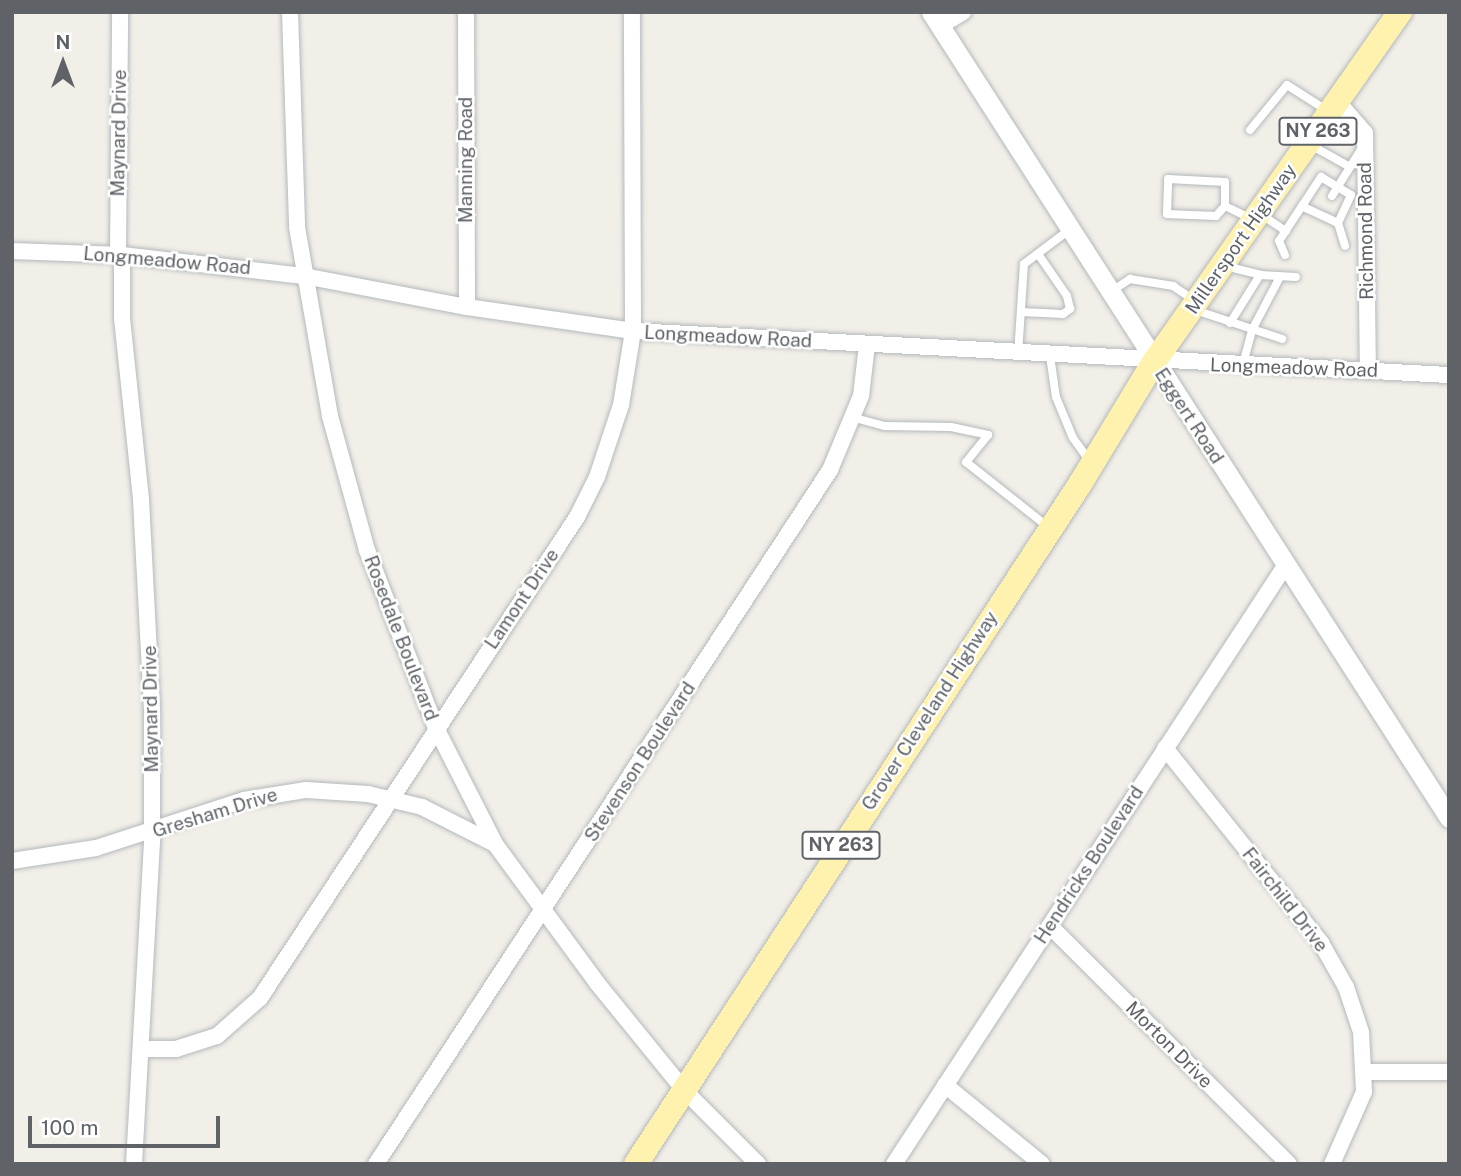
<!DOCTYPE html>
<html>
<head>
<meta charset="utf-8">
<style>
	body { margin:0 }
	#map { position:relative; width:1461px; height:1176px; overflow:hidden; background:#f1efe8; font-family:"Public Sans",sans-serif }
	div>[style] { position:absolute }
	.roads { filter:drop-shadow(0 0 2px #b5b8bc) drop-shadow(0 0 2px #b5b8bc) }
	.service>* { height:8px; margin:-4px; padding:0 4px; transform-origin:4px; border-radius:4px; background:#fff }
	.minor>* { height:16px; margin:-8px; padding:0 8px; transform-origin:8px; border-radius:8px; background:#fff }
	.tertiary>* { height:19px; margin:-9.5px; padding:0 9.5px; transform-origin:9.5px; border-radius:9.5px; background:#fff }
	.primary>* { height:24px; margin:-12px; padding:0 12px; transform-origin:12px; border-radius:12px; background:#fff2af }
	span { translate:-50% -50%; white-space:nowrap; text-align:center; line-height:1.15; -webkit-text-stroke:5px #fff; paint-order:stroke }
	.shield-label span { padding:2px 5px; background:#fff; border:2px solid; border-radius:5px; -webkit-text-stroke-width:0 }
	.shield-label { font-size:18px; color:#5f6368; font-weight:700 }
	.street-label { font-size:19px; color:#5f6368 }
	.frame { position:absolute; inset:0; border:14px solid #5f6368; pointer-events:none }
	.north { position:absolute; left:28px; top:28px; width:70px; height:70px; -webkit-text-stroke:5px #fff; paint-order:stroke; rotate:0deg; font-size:19px; font-weight:700; line-height:28px; text-align:center; color:#5f6368 }
	.north::after { content:''; display:block; margin:auto; width:24px; height:32px; background:#5f6368; clip-path:polygon(50% 0,100% 100%,50% 72%,0 100%) }
	.scale { position:absolute; left:28px; top:1116px; width:192px; height:32px; box-sizing:border-box; border:4px solid #5f6368; border-top:0; padding-left:9px; font-size:21px; line-height:24px; white-space:nowrap; color:#5f6368; -webkit-text-stroke:5px #fff; paint-order:stroke }
</style>
</head>
<body>
<div id="map">
	<div class="roads">
		<div class="service">
			<i style="left:1250px;top:130px;width:58px;rotate:-50.6deg"></i>
			<i style="left:1287px;top:85px;width:49px;rotate:32.4deg"></i>
			<i style="left:1309px;top:144px;width:47px;rotate:29.3deg"></i>
			<i style="left:1332px;top:196px;width:57px;rotate:-58deg"></i>
			<i style="left:1225px;top:206px;width:13px;rotate:132deg"></i>
			<i style="left:1216px;top:216px;width:49px;rotate:-177.7deg"></i>
			<i style="left:1167px;top:214px;width:35px;rotate:-88deg"></i>
			<i style="left:1168px;top:179px;width:57px;rotate:3deg"></i>
			<i style="left:1225px;top:182px;width:24px;rotate:90deg"></i>
			<i style="left:1225px;top:206px;width:30px;rotate:26deg"></i>
			<i style="left:1262px;top:215px;width:29px;rotate:34deg"></i>
			<i style="left:1338px;top:223px;width:24px;rotate:73deg"></i>
			<i style="left:1285px;top:255px;width:15px;rotate:-113deg"></i>
			<i style="left:1279px;top:241px;width:77px;rotate:-56.7deg"></i>
			<i style="left:1321px;top:177px;width:35px;rotate:31deg"></i>
			<i style="left:1351px;top:195px;width:31px;rotate:115deg"></i>
			<i style="left:1338px;top:223px;width:40px;rotate:-155deg"></i>
			<i style="left:1225px;top:266px;width:36px;rotate:14deg"></i>
			<i style="left:1260px;top:275px;width:36px;rotate:3deg"></i>
			<i style="left:1112px;top:291px;width:22px;rotate:-34deg"></i>
			<i style="left:1130px;top:279px;width:44px;rotate:9.2deg"></i>
			<i style="left:1173px;top:286px;width:27px;rotate:34deg"></i>
			<i style="left:1195px;top:310px;width:92px;rotate:18.4deg"></i>
			<i style="left:1021px;top:312px;width:42px;rotate:2.7deg"></i>
			<i style="left:1063px;top:314px;width:9px;rotate:-36deg"></i>
			<i style="left:1070px;top:309px;width:13px;rotate:-103deg"></i>
			<i style="left:1067px;top:296px;width:51px;rotate:-124.6deg"></i>
			<i style="left:1230px;top:323px;width:57px;rotate:-58deg"></i>
			<i style="left:1018px;top:354px;width:90px;rotate:-86.2deg"></i>
			<i style="left:1024px;top:264px;width:56px;rotate:-37.1deg"></i>
			<i style="left:1050px;top:356px;width:41px;rotate:81.7deg"></i>
			<i style="left:1056px;top:397px;width:44px;rotate:67.5deg"></i>
			<i style="left:1073px;top:438px;width:27px;rotate:54deg"></i>
			<i style="left:1243px;top:364px;width:35px;rotate:-75deg"></i>
			<i style="left:1252px;top:330px;width:60px;rotate:-62.2deg"></i>
			<i style="left:855px;top:418px;width:31px;rotate:15deg"></i>
			<i style="left:885px;top:426px;width:66px;rotate:0.9deg"></i>
			<i style="left:951px;top:427px;width:38px;rotate:12deg"></i>
			<i style="left:988px;top:435px;width:35px;rotate:129deg"></i>
			<i style="left:966px;top:462px;width:105px;rotate:38.4deg"></i>
		</div>
		<div class="minor">
			<i style="left:290px;top:12px;width:215px;rotate:88.1deg"></i>
			<i style="left:297px;top:227px;width:192px;rotate:80.1deg"></i>
			<i style="left:330px;top:416px;width:139px;rotate:74.6deg"></i>
			<i style="left:367px;top:550px;width:191px;rotate:68.8deg"></i>
			<i style="left:436px;top:728px;width:130px;rotate:63deg"></i>
			<i style="left:495px;top:844px;width:172px;rotate:53.7deg"></i>
			<i style="left:597px;top:983px;width:136px;rotate:50.9deg"></i>
			<i style="left:683px;top:1089px;width:106px;rotate:45deg"></i>
			<i style="left:466px;top:12px;width:295px;rotate:89.8deg"></i>
			<i style="left:940px;top:26px;width:27px;rotate:-31deg"></i>
			<i style="left:1338px;top:102px;width:41px;rotate:48.9deg"></i>
			<i style="left:1365px;top:133px;width:237px;rotate:89.3deg"></i>
			<i style="left:12px;top:251px;width:110px;rotate:2.1deg"></i>
			<i style="left:122px;top:255px;width:183px;rotate:6.6deg"></i>
			<i style="left:304px;top:276px;width:166px;rotate:10.8deg"></i>
			<i style="left:467px;top:307px;width:168px;rotate:8.2deg"></i>
			<i style="left:633px;top:331px;width:817px;rotate:3.09deg"></i>
			<i style="left:118px;top:254px;width:242px;rotate:-89.5deg"></i>
			<i style="left:122px;top:255px;width:63px;rotate:90deg"></i>
			<i style="left:122px;top:318px;width:183px;rotate:84deg"></i>
			<i style="left:141px;top:500px;width:210px;rotate:87deg"></i>
			<i style="left:152px;top:710px;width:132px;rotate:90deg"></i>
			<i style="left:152px;top:842px;width:323px;rotate:93.2deg"></i>
			<i style="left:1165px;top:748px;width:250px;rotate:51.3deg"></i>
			<i style="left:1321px;top:943px;width:51px;rotate:60.4deg"></i>
			<i style="left:1346px;top:987px;width:47px;rotate:71.6deg"></i>
			<i style="left:1361px;top:1032px;width:60px;rotate:87.1deg"></i>
			<i style="left:1364px;top:1092px;width:79px;rotate:114deg"></i>
			<i style="left:12px;top:861px;width:85px;rotate:-8.8deg"></i>
			<i style="left:96px;top:848px;width:156px;rotate:-18deg"></i>
			<i style="left:244px;top:800px;width:63px;rotate:-9.2deg"></i>
			<i style="left:306px;top:790px;width:62px;rotate:3.7deg"></i>
			<i style="left:368px;top:794px;width:56px;rotate:13.5deg"></i>
			<i style="left:422px;top:807px;width:82px;rotate:26.9deg"></i>
			<i style="left:1050px;top:926px;width:337px;rotate:44.9deg"></i>
			<i style="left:141px;top:1049px;width:35px"></i>
			<i style="left:176px;top:1049px;width:43px;rotate:-17.6deg"></i>
			<i style="left:217px;top:1036px;width:57px;rotate:-41.5deg"></i>
			<i style="left:260px;top:998px;width:576px;rotate:-56.61deg"></i>
			<i style="left:577px;top:517px;width:45px;rotate:-63.4deg"></i>
			<i style="left:597px;top:477px;width:76px;rotate:-71.6deg"></i>
			<i style="left:621px;top:405px;width:75px;rotate:-80.8deg"></i>
			<i style="left:633px;top:331px;width:319px;rotate:-90.2deg"></i>
			<i style="left:1365px;top:1072px;width:84px"></i>
			<i style="left:945px;top:1085px;width:125px;rotate:39.2deg"></i>
			<i style="left:376px;top:1164px;width:829px;rotate:-56.81deg"></i>
			<i style="left:830px;top:470px;width:80px;rotate:-67.3deg"></i>
			<i style="left:861px;top:396px;width:51px;rotate:-83.3deg"></i>
			<i style="left:894px;top:1164px;width:714px;rotate:-56.82deg"></i>
		</div>
		<div class="tertiary">
			<i style="left:931px;top:12px;width:958px;rotate:57.27deg"></i>
		</div>
		<div class="primary">
			<i style="left:636px;top:1164px;width:812px;rotate:-56.86deg"></i>
			<i style="left:1080px;top:484px;width:143px;rotate:-58.8deg"></i>
			<i style="left:1154px;top:362px;width:428px;rotate:-54.9deg"></i>
		</div>
	</div>
	<div class="shield-label">
		<span style="left:1318px;top:131px">NY 263</span>
		<span style="left:841px;top:845px">NY 263</span>
	</div>
	<div class="street-label">
		<span style="left:119px;top:133px;rotate:-89deg">Maynard Drive</span>
		<span style="left:466px;top:160px;rotate:-90deg">Manning Road</span>
		<span style="left:1366px;top:231px;rotate:-91deg">Richmond Road</span>
		<span style="left:1241px;top:239px;rotate:-55deg">Millersport Highway</span>
		<span style="left:167px;top:261px;rotate:5deg">Longmeadow Road</span>
		<span style="left:728px;top:337px;rotate:3deg">Longmeadow Road</span>
		<span style="left:1294px;top:368px;rotate:2deg">Longmeadow Road</span>
		<span style="left:1189px;top:416px;rotate:57deg">Eggert Road</span>
		<span style="left:522px;top:599px;rotate:-56deg">Lamont Drive</span>
		<span style="left:401px;top:638px;rotate:69deg">Rosedale Boulevard</span>
		<span style="left:151px;top:709px;rotate:-91deg">Maynard Drive</span>
		<span style="left:930px;top:711px;rotate:-57deg">Grover Cleveland Highway</span>
		<span style="left:640px;top:762px;rotate:-57deg">Stevenson Boulevard</span>
		<span style="left:215px;top:813px;rotate:-17deg">Gresham Drive</span>
		<span style="left:1089px;top:865px;rotate:-57deg">Hendricks Boulevard</span>
		<span style="left:1285px;top:900px;rotate:52deg">Fairchild Drive</span>
		<span style="left:1169px;top:1045px;rotate:45deg">Morton Drive</span>
	</div>
	<div class="frame"></div>
	<div class="north">N</div>
	<div class="scale">100 m</div>
</div>
</body>
</html>
